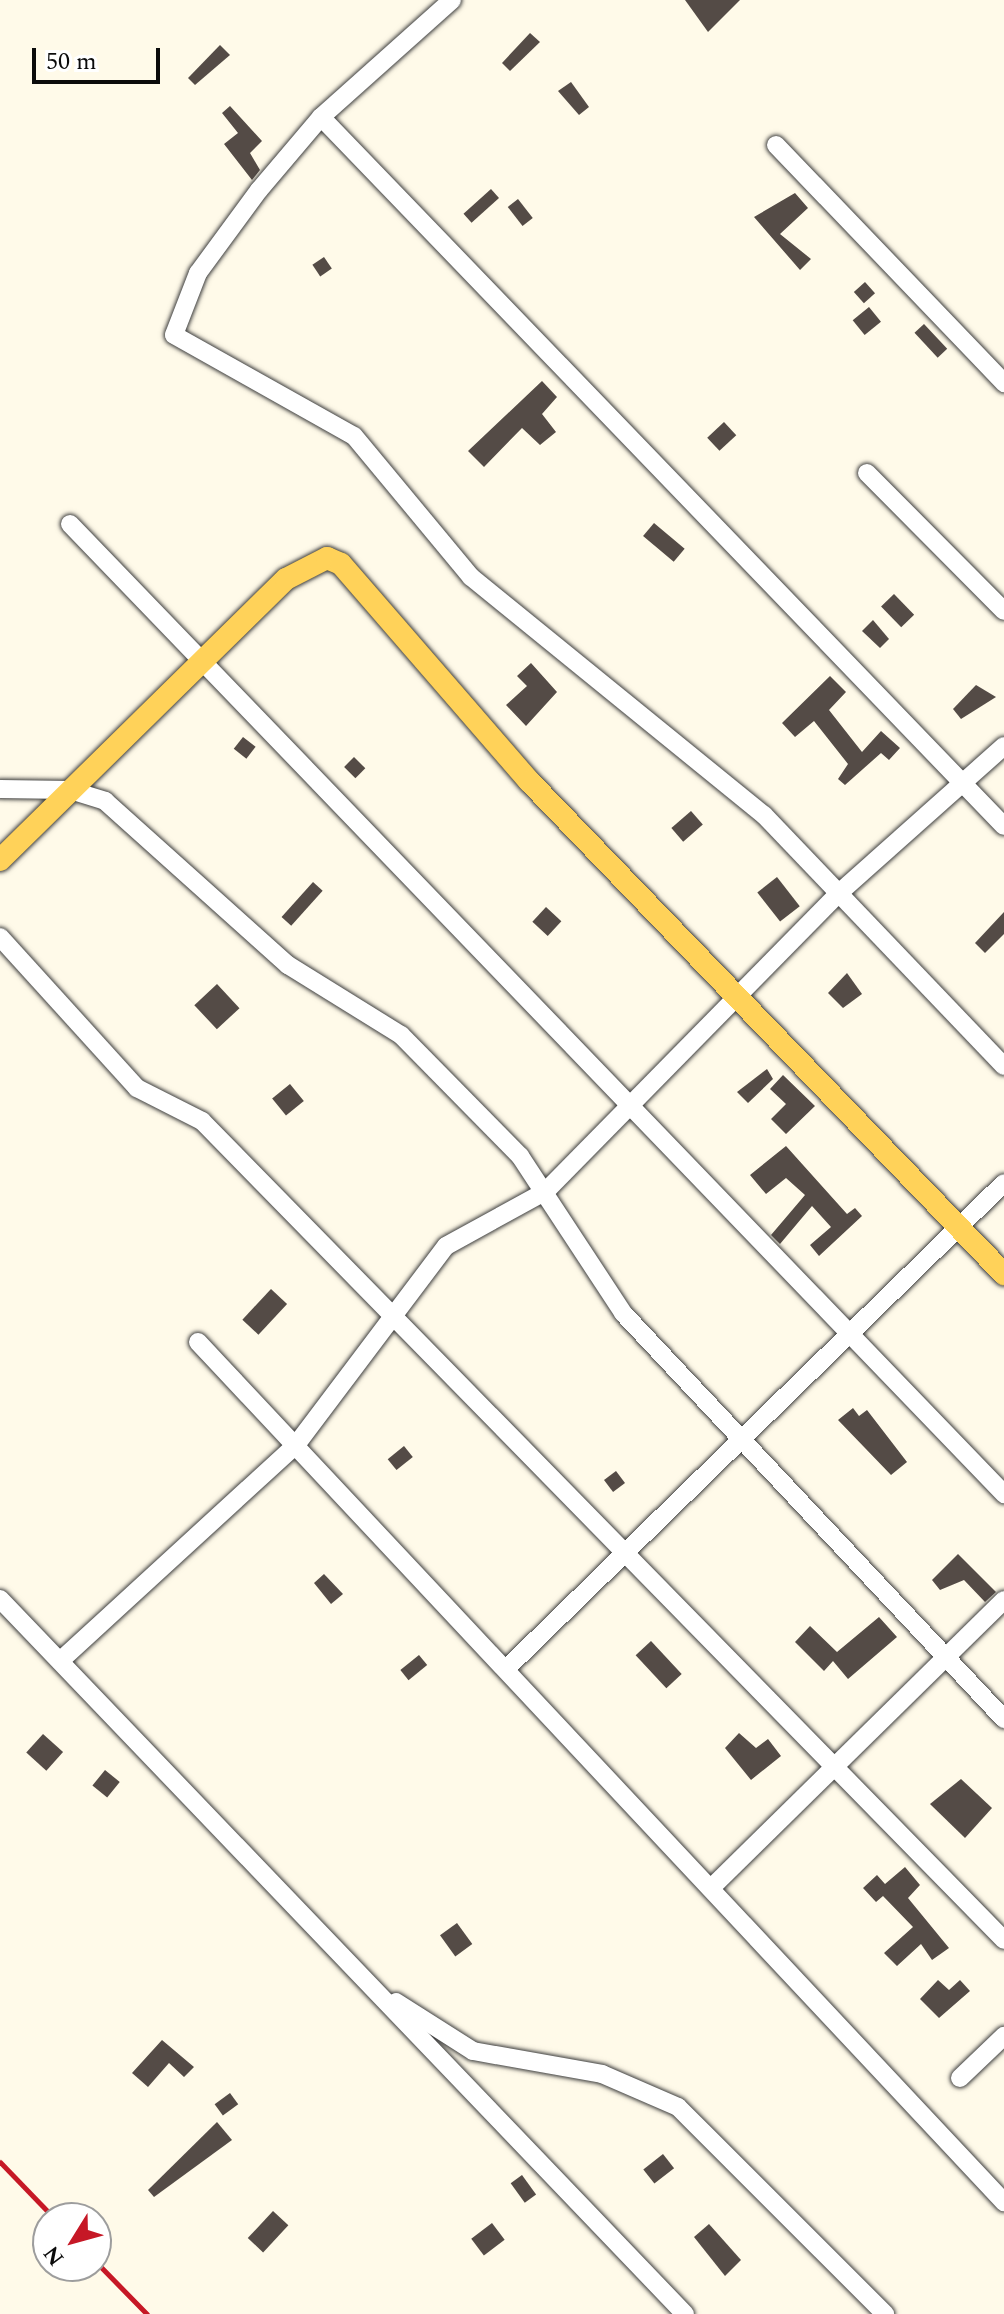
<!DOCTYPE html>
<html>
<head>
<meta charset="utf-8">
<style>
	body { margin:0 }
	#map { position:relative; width:1004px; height:2314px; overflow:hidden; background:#fffae9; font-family:Spectral,serif }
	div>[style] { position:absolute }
	.building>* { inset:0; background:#544b46; transform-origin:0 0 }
	.roads { filter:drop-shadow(0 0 2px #3e3e3e) drop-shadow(0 0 2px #3e3e3e) }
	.minor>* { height:18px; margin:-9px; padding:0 9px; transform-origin:9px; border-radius:9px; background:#fff }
	.major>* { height:22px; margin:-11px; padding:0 11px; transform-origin:11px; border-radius:11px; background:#ffd259 }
	.rail>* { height:5px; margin:-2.5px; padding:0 2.5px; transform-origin:2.5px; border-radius:2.5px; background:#c61826 }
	span { translate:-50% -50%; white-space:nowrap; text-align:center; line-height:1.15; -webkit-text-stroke:8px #fff; paint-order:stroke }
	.north { position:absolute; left:32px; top:2202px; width:80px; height:80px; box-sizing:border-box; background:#fff; border:2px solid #9d9d9d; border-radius:50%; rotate:233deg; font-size:22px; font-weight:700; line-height:32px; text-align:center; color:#0b0b0b }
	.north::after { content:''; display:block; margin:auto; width:28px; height:36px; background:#c61826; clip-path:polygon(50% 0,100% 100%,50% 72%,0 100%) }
	.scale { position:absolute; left:32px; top:48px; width:128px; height:36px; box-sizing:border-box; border:4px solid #0b0b0b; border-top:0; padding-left:10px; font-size:24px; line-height:28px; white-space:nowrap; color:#0b0b0b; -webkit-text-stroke:6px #fff; paint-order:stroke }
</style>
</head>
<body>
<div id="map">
	<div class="building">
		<i style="clip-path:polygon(685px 0,740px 0,708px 32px)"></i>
		<i style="clip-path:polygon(530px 33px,540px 42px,510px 71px,502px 63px)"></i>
		<i style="clip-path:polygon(220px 45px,230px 55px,195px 85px,188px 78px)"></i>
		<i style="clip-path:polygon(571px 82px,589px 107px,579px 115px,558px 91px)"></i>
		<i style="clip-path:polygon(230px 106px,262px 141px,250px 153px,260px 170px,252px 180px,224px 144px,238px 133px,222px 113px)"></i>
		<i style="left:491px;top:189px;width:12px;height:37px;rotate:48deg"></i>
		<i style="clip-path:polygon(795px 193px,808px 208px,780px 234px,811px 259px,800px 270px,754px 217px)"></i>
		<i style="left:518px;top:199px;width:24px;height:13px;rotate:52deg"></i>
		<i style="left:324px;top:257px;width:14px;height:14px;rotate:56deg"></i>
		<i style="left:865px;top:282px;width:15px;height:15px;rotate:48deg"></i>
		<i style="left:869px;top:307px;width:19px;height:21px;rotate:51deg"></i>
		<i style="left:924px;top:324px;width:34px;height:13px;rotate:47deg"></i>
		<i style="clip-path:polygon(542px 381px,557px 397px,542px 414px,556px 432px,540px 445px,522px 428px,484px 467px,468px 451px)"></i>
		<i style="left:724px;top:422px;width:18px;height:23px;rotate:47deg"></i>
		<i style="left:654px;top:523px;width:40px;height:17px;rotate:40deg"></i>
		<i style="left:894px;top:594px;width:29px;height:18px;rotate:46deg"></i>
		<i style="clip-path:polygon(873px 620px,889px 639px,880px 648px,862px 631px)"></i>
		<i style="clip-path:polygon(531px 663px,557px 692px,526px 726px,506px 705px,527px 686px,517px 676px)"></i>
		<i style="clip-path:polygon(830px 676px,846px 692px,829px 710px,862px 752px,881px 731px,900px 748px,889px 760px,881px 753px,845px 785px,838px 779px,848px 764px,814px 721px,795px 737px,782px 723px)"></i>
		<i style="clip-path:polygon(976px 685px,996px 697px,961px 719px,953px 709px)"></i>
		<i style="left:243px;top:737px;width:16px;height:15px;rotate:38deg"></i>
		<i style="left:354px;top:757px;width:16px;height:14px;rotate:45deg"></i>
		<i style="left:691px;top:811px;width:18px;height:26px;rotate:49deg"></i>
		<i style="left:777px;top:877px;width:37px;height:25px;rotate:52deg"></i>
		<i style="left:313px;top:882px;width:13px;height:47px;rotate:42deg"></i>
		<i style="left:546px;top:907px;width:21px;height:20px;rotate:43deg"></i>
		<i style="clip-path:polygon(1004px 912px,1004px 934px,985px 953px,975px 943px)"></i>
		<i style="clip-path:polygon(847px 973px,862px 994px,843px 1008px,828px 993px)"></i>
		<i style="left:217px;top:984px;width:33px;height:31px;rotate:47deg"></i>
		<i style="clip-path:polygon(767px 1069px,773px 1079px,748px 1103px,737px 1092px)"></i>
		<i style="clip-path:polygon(783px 1075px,815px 1106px,786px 1134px,771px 1119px,786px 1104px,770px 1089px)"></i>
		<i style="left:290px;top:1084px;width:22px;height:23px;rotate:51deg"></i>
		<i style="clip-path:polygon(786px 1146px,847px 1214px,855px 1208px,862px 1216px,819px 1256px,810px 1245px,831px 1227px,812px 1206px,780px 1244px,771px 1235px,805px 1195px,786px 1178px,766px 1194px,750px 1175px)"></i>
		<i style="left:271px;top:1289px;width:22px;height:42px;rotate:43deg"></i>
		<i style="clip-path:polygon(853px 1408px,859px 1416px,867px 1410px,907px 1462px,891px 1475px,838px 1420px)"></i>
		<i style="left:404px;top:1446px;width:14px;height:21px;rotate:51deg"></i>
		<i style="left:616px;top:1471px;width:15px;height:15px;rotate:53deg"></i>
		<i style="clip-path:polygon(958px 1554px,996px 1592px,985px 1602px,964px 1580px,940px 1590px,932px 1580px)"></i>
		<i style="clip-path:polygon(324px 1574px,343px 1594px,331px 1604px,314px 1583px)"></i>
		<i style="clip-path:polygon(879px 1617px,897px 1637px,848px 1679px,833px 1661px,824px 1671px,795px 1642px,810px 1626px,837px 1652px)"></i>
		<i style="left:651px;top:1641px;width:45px;height:21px;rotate:47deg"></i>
		<i style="left:419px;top:1655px;width:13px;height:24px;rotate:51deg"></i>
		<i style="clip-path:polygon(739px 1733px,756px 1748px,768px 1739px,781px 1756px,751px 1780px,725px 1748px)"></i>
		<i style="left:43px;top:1734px;width:27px;height:25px;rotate:42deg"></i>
		<i style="left:105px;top:1770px;width:19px;height:20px;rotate:39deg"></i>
		<i style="clip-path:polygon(961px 1779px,992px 1808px,965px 1838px,930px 1804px)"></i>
		<i style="clip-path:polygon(905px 1867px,920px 1885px,908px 1898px,949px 1948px,932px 1960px,921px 1944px,897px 1966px,884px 1953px,913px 1927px,883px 1896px,876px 1902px,863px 1888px,877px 1875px,885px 1884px)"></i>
		<i style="left:457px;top:1923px;width:26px;height:21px;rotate:54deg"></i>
		<i style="clip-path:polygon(938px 1980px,949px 1990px,960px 1980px,970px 1991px,939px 2018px,920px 1999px)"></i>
		<i style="clip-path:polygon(162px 2040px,194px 2067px,184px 2077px,169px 2063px,148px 2087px,132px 2073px)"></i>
		<i style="left:230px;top:2093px;width:14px;height:19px;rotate:54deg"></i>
		<i style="clip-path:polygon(217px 2122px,232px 2140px,154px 2197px,148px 2190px)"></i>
		<i style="left:663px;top:2154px;width:18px;height:25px;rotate:52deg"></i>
		<i style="left:522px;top:2175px;width:24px;height:14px;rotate:54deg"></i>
		<i style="left:273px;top:2211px;width:21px;height:37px;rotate:43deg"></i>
		<i style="left:492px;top:2223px;width:21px;height:26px;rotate:53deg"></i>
		<i style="clip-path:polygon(709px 2224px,741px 2260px,725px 2276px,694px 2237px)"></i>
	</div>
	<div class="roads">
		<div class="minor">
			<i style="left:452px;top:0;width:176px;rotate:138.2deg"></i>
			<i style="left:321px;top:117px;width:96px;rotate:130.3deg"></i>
			<i style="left:259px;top:190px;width:103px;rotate:126.3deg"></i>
			<i style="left:198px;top:273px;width:66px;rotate:111.2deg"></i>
			<i style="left:174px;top:335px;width:206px;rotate:29.3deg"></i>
			<i style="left:354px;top:436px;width:183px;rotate:50.3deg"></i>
			<i style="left:471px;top:577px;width:377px;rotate:39.1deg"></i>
			<i style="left:764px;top:815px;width:347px;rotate:46.3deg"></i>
			<i style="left:321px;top:117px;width:984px;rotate:46.07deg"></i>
			<i style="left:776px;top:145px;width:330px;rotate:46.2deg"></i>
			<i style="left:867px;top:473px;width:194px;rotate:45.2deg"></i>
			<i style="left:70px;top:524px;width:1347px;rotate:46.08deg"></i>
			<i style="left:0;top:789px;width:70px;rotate:0.8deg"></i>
			<i style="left:70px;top:790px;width:37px;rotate:17deg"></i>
			<i style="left:105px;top:801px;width:246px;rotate:41.9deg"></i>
			<i style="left:288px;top:965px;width:133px;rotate:31.8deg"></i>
			<i style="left:401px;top:1035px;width:170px;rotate:45.5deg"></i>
			<i style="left:520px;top:1156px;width:188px;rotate:56.7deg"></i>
			<i style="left:623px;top:1313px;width:557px;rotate:46.82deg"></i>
			<i style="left:0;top:937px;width:204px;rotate:47.8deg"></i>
			<i style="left:137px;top:1088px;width:73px;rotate:26.9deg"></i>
			<i style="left:202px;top:1121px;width:1146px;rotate:45.6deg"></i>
			<i style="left:198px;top:1342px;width:1179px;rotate:46.86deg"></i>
			<i style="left:0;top:1599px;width:990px;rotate:46.23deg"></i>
			<i style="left:60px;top:1661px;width:320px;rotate:-42.5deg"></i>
			<i style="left:296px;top:1445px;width:249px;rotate:-53deg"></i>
			<i style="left:446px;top:1246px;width:114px;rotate:-28.8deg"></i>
			<i style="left:546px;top:1191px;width:418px;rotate:-45.5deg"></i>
			<i style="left:839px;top:893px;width:221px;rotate:-41.7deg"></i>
			<i style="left:507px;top:1668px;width:694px;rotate:-44.3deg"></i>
			<i style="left:713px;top:1886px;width:408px;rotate:-44.5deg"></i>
			<i style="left:396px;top:2002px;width:91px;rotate:32.5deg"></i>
			<i style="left:473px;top:2051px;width:131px;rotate:10.1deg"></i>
			<i style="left:602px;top:2074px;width:83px;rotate:23.5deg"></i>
			<i style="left:678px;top:2107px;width:293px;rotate:45deg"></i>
			<i style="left:960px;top:2078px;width:61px;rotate:-43.7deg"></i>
		</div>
		<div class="major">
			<i style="left:0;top:860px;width:401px;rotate:-44.5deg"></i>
			<i style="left:286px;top:579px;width:46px;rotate:-27.1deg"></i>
			<i style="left:327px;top:558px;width:15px;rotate:23deg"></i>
			<i style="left:341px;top:564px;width:287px;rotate:49.1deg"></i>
			<i style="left:529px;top:781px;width:685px;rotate:46.07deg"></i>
		</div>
	</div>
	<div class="rail">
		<i style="left:0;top:2162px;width:78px;rotate:46deg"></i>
		<i style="left:96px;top:2262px;width:73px;rotate:45.6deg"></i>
	</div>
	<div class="north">N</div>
	<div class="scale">50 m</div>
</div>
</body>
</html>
